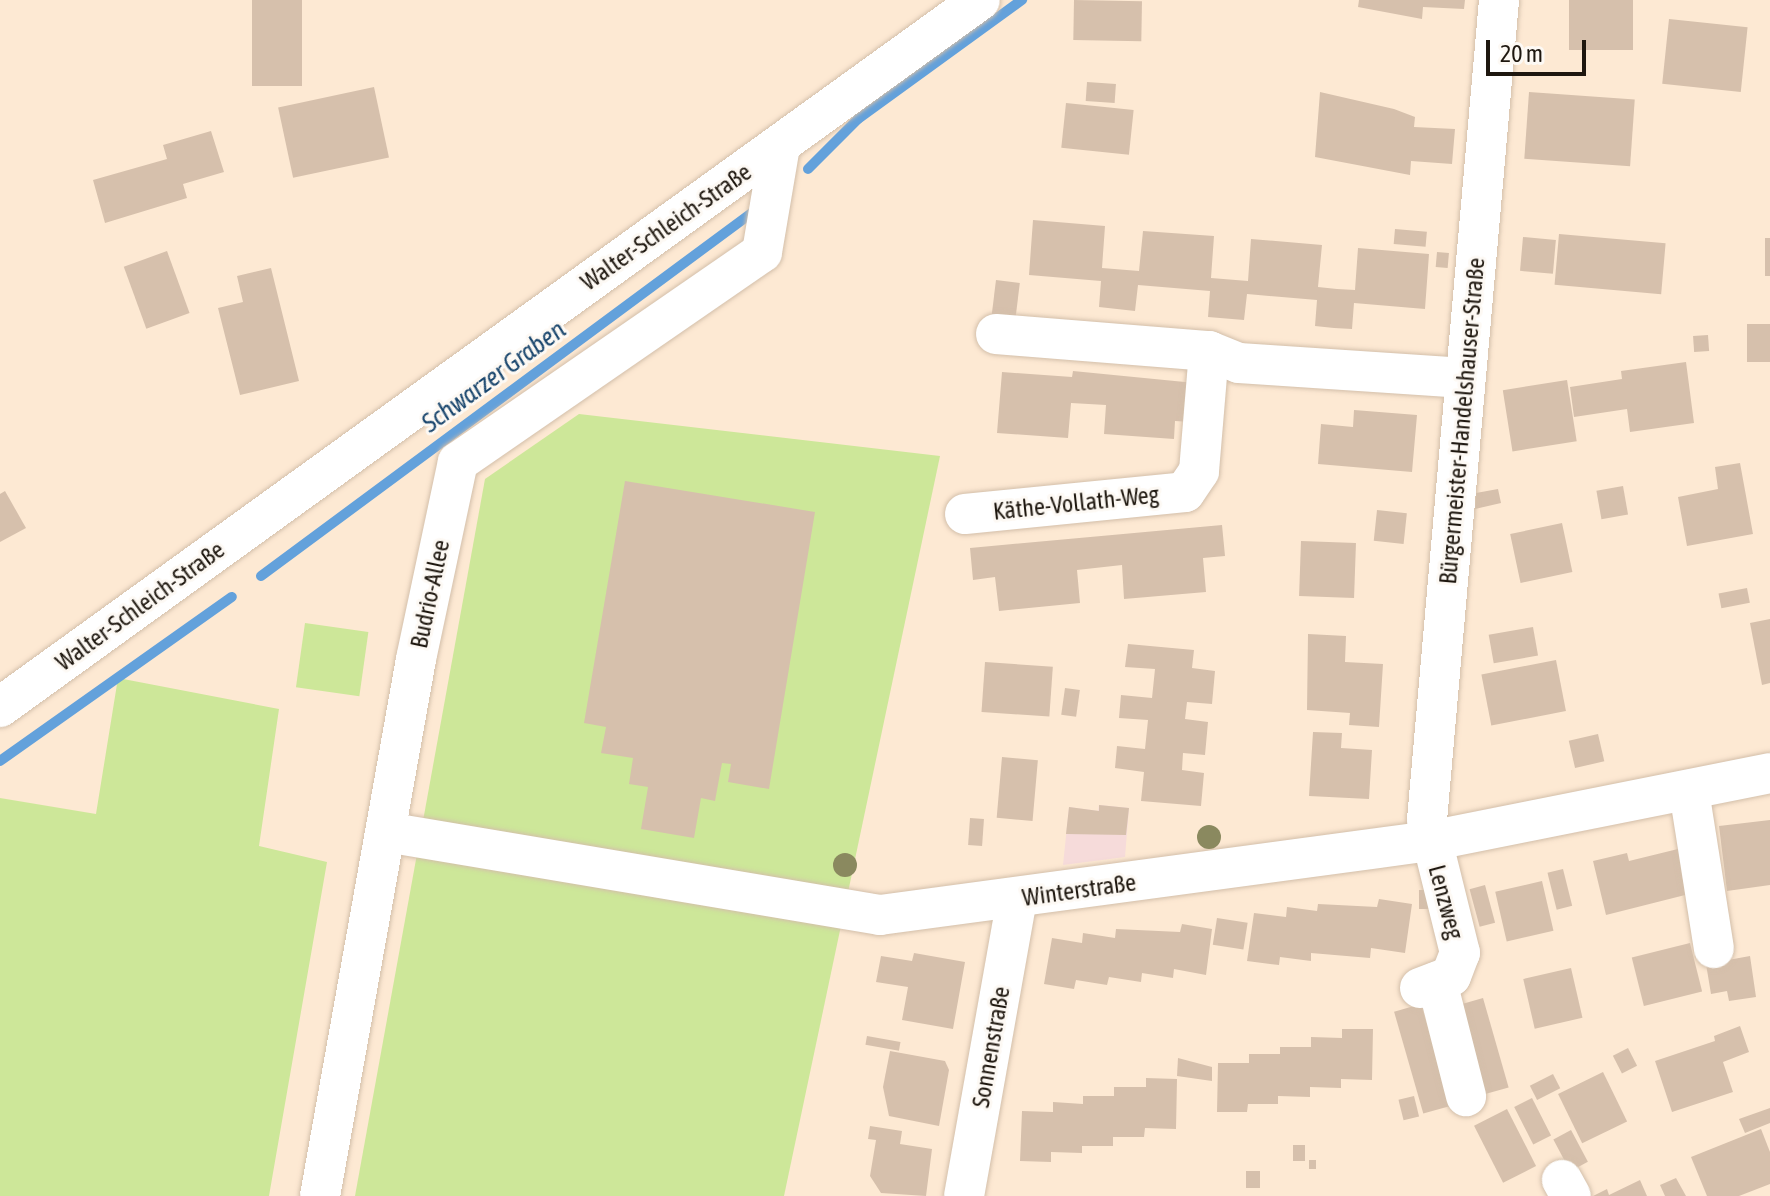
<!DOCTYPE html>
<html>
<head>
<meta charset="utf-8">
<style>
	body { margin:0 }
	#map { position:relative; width:1770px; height:1196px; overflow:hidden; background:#fde9d3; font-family:"Asap Condensed",sans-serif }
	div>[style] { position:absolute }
	.industrial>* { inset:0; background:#f6dbda }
	.green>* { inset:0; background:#cde799; transform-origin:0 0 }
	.stream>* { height:10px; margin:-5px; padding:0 5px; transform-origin:5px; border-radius:5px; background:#63a1db }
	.building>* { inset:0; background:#d6c0ac; transform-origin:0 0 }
	.roads { filter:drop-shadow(0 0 2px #d3bfaa) drop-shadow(0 0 2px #d3bfaa) }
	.minor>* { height:40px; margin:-20px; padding:0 20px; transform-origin:20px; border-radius:20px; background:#fff }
	.trees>* { width:24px; height:24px; margin:-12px; border-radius:50%; background:#8a895f }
	span { translate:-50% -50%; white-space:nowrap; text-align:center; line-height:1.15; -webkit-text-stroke:6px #fdf9f4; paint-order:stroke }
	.street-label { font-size:24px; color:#1e170f }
	.water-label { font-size:26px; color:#1b476e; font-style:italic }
	.scale { position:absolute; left:1486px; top:40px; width:100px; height:36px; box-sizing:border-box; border:4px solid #1e170f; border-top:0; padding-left:10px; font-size:24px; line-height:28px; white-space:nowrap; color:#1e170f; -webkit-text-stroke:6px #fdf9f4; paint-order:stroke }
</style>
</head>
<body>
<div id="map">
	<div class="industrial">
		<i style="clip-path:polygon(1099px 805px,1129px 808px,1125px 857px,1063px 865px,1069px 807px,1098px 811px)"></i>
	</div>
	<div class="green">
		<i style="clip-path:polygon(579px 414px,940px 456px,784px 1196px,355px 1196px,485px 479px)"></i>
		<i style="left:305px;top:623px;width:64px;height:65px;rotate:8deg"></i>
		<i style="clip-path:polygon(118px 678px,279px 709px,259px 846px,327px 862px,269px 1196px,0 1196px,0 798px,96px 814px)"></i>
	</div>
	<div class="stream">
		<i style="left:808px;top:169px;width:71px;rotate:-45deg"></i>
		<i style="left:858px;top:119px;width:203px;rotate:-36deg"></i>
		<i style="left:261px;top:576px;width:612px;rotate:-36.5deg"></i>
		<i style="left:0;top:761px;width:284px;rotate:-35.3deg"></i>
	</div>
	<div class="building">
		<i style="left:252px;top:0;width:50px;height:86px"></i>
		<i style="left:1074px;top:0;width:68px;height:40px;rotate:1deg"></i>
		<i style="clip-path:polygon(1359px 0,1465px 0,1464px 9px,1423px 7px,1422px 19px,1358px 7px)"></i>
		<i style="left:1569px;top:0;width:64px;height:50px"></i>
		<i style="left:1669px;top:19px;width:79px;height:65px;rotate:6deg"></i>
		<i style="left:1087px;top:82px;width:29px;height:19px;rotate:4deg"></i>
		<i style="left:374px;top:87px;width:72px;height:98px;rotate:78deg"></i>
		<i style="clip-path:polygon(1320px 92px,1394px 109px,1415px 117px,1414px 127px,1455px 129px,1452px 164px,1411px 161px,1410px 175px,1315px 157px)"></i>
		<i style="left:1529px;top:92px;width:106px;height:67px;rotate:4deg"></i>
		<i style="left:1066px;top:103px;width:68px;height:45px;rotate:6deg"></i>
		<i style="clip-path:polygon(211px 131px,224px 172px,183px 184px,187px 198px,105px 223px,93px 180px,167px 159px,163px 145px)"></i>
		<i style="clip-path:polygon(1033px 220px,1105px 226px,1102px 268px,1139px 271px,1143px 231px,1214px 236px,1211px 278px,1248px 281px,1251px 239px,1322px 245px,1318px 287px,1337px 289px,1355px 290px,1358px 248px,1429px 254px,1425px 309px,1354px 303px,1352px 329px,1334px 328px,1315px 326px,1317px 300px,1247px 294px,1244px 320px,1208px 317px,1210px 291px,1138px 285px,1135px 311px,1099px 307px,1101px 281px,1029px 275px)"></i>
		<i style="left:1395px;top:229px;width:32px;height:15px;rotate:5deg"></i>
		<i style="left:1559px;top:234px;width:107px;height:51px;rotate:5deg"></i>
		<i style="left:1523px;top:237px;width:33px;height:34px;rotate:5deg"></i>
		<i style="left:1765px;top:238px;width:5px;height:38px"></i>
		<i style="left:167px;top:251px;width:66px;height:46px;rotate:70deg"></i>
		<i style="left:1437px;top:252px;width:12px;height:15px;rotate:5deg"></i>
		<i style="clip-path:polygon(271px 268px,299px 381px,240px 395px,218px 308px,243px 302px,237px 276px)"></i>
		<i style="left:996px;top:280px;width:24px;height:38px;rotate:7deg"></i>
		<i style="left:1770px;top:324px;width:38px;height:23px;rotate:90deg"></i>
		<i style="left:1708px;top:335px;width:16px;height:15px;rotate:86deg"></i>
		<i style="clip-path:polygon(1686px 362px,1694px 423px,1630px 432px,1627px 409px,1574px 417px,1570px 387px,1622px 379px,1621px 371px)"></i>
		<i style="clip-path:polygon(1073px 371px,1195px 383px,1192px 422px,1175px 421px,1174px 439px,1104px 434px,1106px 405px,1071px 403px,1068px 438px,997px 433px,1002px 372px,1072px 377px)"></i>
		<i style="left:1567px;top:380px;width:62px;height:65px;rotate:81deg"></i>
		<i style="clip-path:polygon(1354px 410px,1417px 415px,1412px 472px,1318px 464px,1321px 424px,1353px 427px)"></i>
		<i style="clip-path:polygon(1740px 463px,1753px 534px,1687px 546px,1678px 497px,1718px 489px,1715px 467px)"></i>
		<i style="clip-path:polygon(625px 481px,815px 512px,769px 789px,728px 782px,731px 764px,722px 763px,715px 801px,701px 798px,694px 838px,641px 829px,648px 787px,629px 784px,633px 758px,601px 753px,606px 727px,584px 723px)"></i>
		<i style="left:1623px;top:486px;width:29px;height:27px;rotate:80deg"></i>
		<i style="clip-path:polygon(1498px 489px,1501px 503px,1475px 509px,1476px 493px)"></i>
		<i style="clip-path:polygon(5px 491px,26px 528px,0 542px,0 494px)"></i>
		<i style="left:1377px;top:510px;width:30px;height:31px;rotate:6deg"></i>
		<i style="left:1562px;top:523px;width:50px;height:53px;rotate:78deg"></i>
		<i style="clip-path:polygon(1222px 525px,1225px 556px,1203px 558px,1206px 592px,1124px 599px,1122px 565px,1077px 570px,1080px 603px,999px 611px,995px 577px,973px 580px,970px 548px)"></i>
		<i style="left:1301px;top:541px;width:55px;height:55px;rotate:2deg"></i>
		<i style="left:1747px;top:588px;width:15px;height:29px;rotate:79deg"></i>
		<i style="clip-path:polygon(1770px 619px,1770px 683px,1762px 685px,1750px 623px)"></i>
		<i style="left:1533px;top:627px;width:29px;height:45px;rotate:80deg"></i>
		<i style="clip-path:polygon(1308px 634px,1346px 636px,1345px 662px,1383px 664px,1379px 727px,1349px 725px,1350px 713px,1307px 710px)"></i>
		<i style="clip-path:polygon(1128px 644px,1194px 650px,1192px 668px,1215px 671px,1212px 704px,1187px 702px,1185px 719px,1208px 722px,1205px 755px,1183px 753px,1182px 770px,1204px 773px,1201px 806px,1141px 801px,1144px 772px,1115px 768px,1117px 746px,1145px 749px,1148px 720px,1119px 718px,1121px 695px,1152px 698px,1155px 669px,1125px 667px)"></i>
		<i style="left:1556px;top:660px;width:52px;height:76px;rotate:79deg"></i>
		<i style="left:985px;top:662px;width:68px;height:50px;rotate:4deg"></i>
		<i style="left:1065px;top:688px;width:15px;height:27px;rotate:8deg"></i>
		<i style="clip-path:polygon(1313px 732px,1342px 733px,1341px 748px,1372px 750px,1369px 799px,1309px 796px)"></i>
		<i style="left:1598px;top:734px;width:28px;height:30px;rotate:77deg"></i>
		<i style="left:1002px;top:757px;width:36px;height:61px;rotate:5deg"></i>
		<i style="clip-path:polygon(1099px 805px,1129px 808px,1126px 835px,1066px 834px,1069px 807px,1099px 811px)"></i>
		<i style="left:970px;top:818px;width:14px;height:27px;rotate:4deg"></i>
		<i style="clip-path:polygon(1770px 820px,1770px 885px,1727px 891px,1719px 826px)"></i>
		<i style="clip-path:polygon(1682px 848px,1693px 893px,1606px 915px,1593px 861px,1627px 853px,1629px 861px)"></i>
		<i style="left:1563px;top:869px;width:38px;height:16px;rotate:76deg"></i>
		<i style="left:1542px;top:881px;width:51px;height:48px;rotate:77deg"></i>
		<i style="left:1485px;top:885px;width:39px;height:16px;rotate:75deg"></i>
		<i style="left:1419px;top:890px;width:10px;height:19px"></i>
		<i style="clip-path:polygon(1379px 899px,1412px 904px,1405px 953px,1371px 948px,1370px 958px,1311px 953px,1311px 961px,1280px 957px,1279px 965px,1247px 961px,1254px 913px,1286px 917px,1287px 907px,1317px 911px,1318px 904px,1377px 907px)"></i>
		<i style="left:1217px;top:918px;width:31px;height:27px;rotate:9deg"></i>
		<i style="clip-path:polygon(1182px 924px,1212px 929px,1206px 975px,1174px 969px,1173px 978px,1142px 973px,1141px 982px,1109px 977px,1107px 985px,1076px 980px,1074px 989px,1044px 984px,1052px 938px,1082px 943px,1083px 933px,1115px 938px,1116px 929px,1180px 932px)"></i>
		<i style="left:1690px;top:943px;width:50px;height:60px;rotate:76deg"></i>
		<i style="clip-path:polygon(914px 953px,965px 962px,953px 1029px,902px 1020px,908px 987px,876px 982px,881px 956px,912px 961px)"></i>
		<i style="clip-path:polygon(1750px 956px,1756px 997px,1729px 1001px,1727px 991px,1711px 994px,1706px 964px)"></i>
		<i style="left:1571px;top:968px;width:51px;height:49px;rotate:77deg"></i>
		<i style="left:1483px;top:998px;width:93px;height:28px;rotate:74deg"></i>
		<i style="left:1421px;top:1004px;width:106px;height:28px;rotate:74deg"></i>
		<i style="clip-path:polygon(1740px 1026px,1749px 1052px,1723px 1062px,1733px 1092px,1672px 1112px,1655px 1061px,1715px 1041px,1714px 1036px)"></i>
		<i style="clip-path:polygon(1342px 1029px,1373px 1029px,1372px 1080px,1341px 1079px,1341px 1088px,1310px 1087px,1310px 1097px,1278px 1096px,1278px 1104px,1248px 1104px,1247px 1112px,1217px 1112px,1218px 1063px,1249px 1063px,1249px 1054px,1280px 1054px,1280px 1047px,1311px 1047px,1311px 1037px,1342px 1038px)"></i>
		<i style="left:867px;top:1036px;width:34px;height:9px;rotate:10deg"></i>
		<i style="left:1628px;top:1048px;width:20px;height:17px;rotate:63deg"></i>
		<i style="clip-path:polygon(890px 1051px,945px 1061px,949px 1070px,939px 1126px,889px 1116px,883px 1087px)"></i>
		<i style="clip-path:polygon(1178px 1058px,1212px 1067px,1212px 1081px,1177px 1076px)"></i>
		<i style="left:1603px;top:1072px;width:55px;height:50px;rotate:64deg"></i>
		<i style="left:1553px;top:1074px;width:16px;height:26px;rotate:63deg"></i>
		<i style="clip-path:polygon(1146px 1078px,1177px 1079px,1176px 1129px,1145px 1128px,1144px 1137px,1113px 1137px,1113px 1146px,1082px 1146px,1082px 1153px,1051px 1152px,1051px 1162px,1020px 1161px,1022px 1111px,1053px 1112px,1053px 1102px,1083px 1104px,1083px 1096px,1114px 1096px,1114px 1087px,1146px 1087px)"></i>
		<i style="left:1414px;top:1096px;width:21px;height:16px;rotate:76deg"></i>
		<i style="left:1532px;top:1098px;width:42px;height:20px;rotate:63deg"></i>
		<i style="clip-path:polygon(1770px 1108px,1770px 1123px,1745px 1133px,1739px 1119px)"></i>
		<i style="left:1507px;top:1109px;width:64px;height:37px;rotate:63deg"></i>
		<i style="clip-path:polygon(870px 1126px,902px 1131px,900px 1144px,932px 1149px,926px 1196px,881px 1193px,870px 1176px,876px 1140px,868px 1139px)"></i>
		<i style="clip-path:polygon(1761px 1129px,1770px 1152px,1770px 1184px,1739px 1196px,1707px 1196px,1691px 1157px)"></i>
		<i style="left:1571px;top:1130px;width:36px;height:20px;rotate:62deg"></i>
		<i style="left:1293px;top:1145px;width:12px;height:16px"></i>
		<i style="left:1309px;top:1160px;width:7px;height:9px"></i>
		<i style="left:1246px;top:1171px;width:14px;height:17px"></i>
		<i style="clip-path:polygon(1676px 1178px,1686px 1196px,1665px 1196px,1660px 1185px)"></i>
		<i style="clip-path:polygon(1640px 1180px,1647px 1196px,1593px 1196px,1607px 1189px,1609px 1195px)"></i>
	</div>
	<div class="roads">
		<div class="minor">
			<i style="left:996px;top:334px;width:214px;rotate:4.6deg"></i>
			<i style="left:1209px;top:351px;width:32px;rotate:22deg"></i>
			<i style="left:1239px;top:363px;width:226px;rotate:3.8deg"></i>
			<i style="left:965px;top:514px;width:221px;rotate:-5.7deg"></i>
			<i style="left:1185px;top:492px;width:25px;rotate:-56deg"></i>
			<i style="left:1199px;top:471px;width:120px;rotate:-85.2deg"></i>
			<i style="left:0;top:707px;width:1208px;rotate:-35.81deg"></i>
			<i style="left:1689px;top:791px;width:159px;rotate:81deg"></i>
			<i style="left:386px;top:832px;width:501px;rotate:9.54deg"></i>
			<i style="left:880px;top:915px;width:555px;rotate:-7.66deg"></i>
			<i style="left:1430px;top:841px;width:347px;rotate:-11.3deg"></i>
			<i style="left:1437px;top:982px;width:118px;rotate:75.7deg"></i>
			<i style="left:1420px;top:988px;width:33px;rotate:-21deg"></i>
			<i style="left:1451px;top:976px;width:25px;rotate:-69deg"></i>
			<i style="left:1460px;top:953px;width:137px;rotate:-103.9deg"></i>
			<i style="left:1427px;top:820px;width:823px;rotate:-84.98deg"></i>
			<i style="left:1562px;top:1180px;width:18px;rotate:61deg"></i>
			<i style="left:320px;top:1196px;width:546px;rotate:-79.86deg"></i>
			<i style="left:416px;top:659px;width:201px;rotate:-78deg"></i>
			<i style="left:458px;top:462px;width:369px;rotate:-34.6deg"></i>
			<i style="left:762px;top:252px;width:108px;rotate:-80.4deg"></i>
			<i style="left:964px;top:1196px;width:303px;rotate:-79.9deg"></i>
		</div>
	</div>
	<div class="trees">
		<i style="left:1209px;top:837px"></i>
		<i style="left:845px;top:865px"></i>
	</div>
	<div class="street-label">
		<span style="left:666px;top:227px;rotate:-35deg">Walter-Schleich-Straße</span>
		<span style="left:1462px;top:421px;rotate:-85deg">Bürgermeister-Handelshauser-Straße</span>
		<span style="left:1076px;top:503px;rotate:-6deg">Käthe-Vollath-Weg</span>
		<span style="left:430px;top:594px;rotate:-78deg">Budrio-Allee</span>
		<span style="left:140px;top:606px;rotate:-36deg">Walter-Schleich-Straße</span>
		<span style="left:1079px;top:890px;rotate:-8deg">Winterstraße</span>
		<span style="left:1446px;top:902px;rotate:75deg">Lenzweg</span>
		<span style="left:991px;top:1047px;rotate:-80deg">Sonnenstraße</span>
	</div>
	<div class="water-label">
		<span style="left:494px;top:377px;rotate:-36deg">Schwarzer Graben</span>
	</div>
	<div class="scale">20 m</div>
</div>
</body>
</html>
